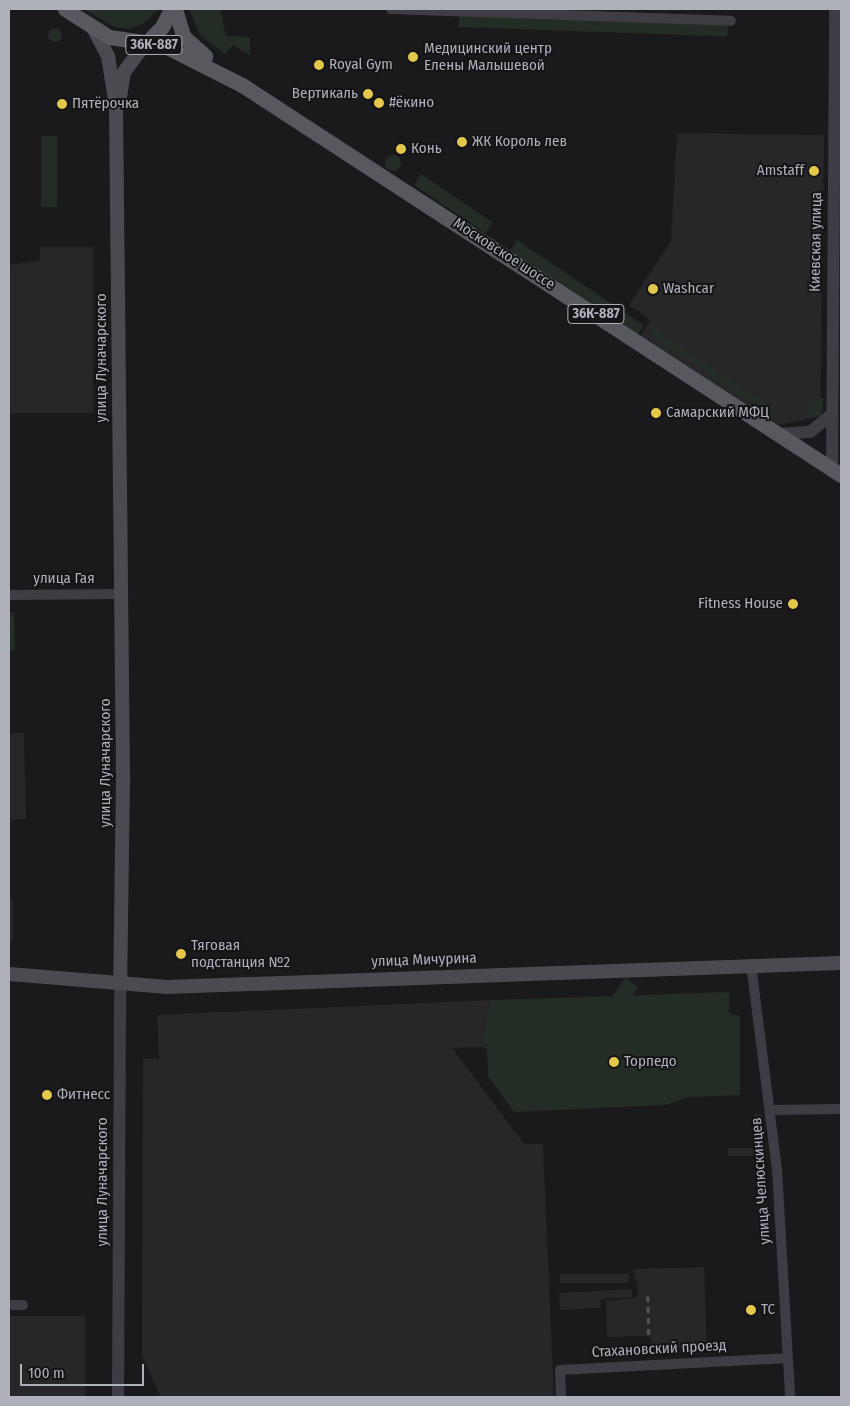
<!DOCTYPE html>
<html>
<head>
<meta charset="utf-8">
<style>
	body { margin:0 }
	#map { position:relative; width:850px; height:1406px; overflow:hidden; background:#1a1a1c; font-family:"Fira Sans Condensed",sans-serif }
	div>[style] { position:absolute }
	.built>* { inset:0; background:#272629; transform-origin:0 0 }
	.green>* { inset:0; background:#242c26; transform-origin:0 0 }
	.round { border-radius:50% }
	.minor>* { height:10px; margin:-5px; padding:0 5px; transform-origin:5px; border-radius:5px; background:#3d3d43 }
	.tertiary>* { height:12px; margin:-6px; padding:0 6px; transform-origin:6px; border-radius:6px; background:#3d3d43 }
	.secondary>* { height:14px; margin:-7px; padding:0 7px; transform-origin:7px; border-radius:7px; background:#4a4a51 }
	.primary>* { height:15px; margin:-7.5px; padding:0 7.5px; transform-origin:7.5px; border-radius:7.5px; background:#58585f }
	.rail>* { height:2.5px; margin-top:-1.25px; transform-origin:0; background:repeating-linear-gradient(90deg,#53535a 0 6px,transparent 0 11px) }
	.dots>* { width:14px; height:14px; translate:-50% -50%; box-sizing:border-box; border:2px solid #151517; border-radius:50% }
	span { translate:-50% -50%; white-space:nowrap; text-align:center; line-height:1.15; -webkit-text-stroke:4px #151517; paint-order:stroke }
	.shield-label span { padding:1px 4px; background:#151517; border:1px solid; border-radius:4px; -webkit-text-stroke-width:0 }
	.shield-label { font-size:14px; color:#aeb0ba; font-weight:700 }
	.poi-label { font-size:15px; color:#aeb0ba }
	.left { translate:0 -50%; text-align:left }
	.right { translate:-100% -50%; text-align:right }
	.street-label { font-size:15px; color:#aeb0ba }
	.frame { position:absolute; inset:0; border:10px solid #aeb0ba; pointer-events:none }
	.scale { position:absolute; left:20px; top:1364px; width:124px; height:22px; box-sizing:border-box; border:2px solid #aeb0ba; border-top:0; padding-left:6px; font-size:15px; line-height:18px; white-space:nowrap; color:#aeb0ba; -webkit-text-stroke:4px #151517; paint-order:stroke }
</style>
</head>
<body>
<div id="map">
	<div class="built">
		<i style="clip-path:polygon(677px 133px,824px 135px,820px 416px,779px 425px,640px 336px,651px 320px,629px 305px,671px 241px)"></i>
		<i style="clip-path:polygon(40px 247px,93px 247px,93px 413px,9px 413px,9px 265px,40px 260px)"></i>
		<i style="clip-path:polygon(9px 733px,24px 733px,26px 819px,11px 820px,11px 868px)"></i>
		<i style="left:9px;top:898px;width:4px;height:44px"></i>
		<i style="clip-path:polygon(490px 1000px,481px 1047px,452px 1048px,524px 1144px,543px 1144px,554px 1397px,161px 1397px,142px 1356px,143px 1058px,159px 1059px,157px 1015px)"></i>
		<i style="left:762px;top:1114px;width:27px;height:8px;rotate:88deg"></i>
		<i style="left:764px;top:1148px;width:8px;height:36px;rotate:90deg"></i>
		<i style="clip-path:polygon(704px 1267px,707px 1347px,648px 1349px,652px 1339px,647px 1336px,607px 1337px,606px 1301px,635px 1298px,639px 1293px,633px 1269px)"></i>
		<i style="left:629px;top:1274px;width:9px;height:69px;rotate:90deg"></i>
		<i style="clip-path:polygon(632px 1289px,632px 1297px,600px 1299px,601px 1308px,560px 1310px,559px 1293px)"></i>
		<i style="left:9px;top:1316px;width:76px;height:81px"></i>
	</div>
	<div class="green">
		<i style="clip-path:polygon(84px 9px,159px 9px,143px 24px,128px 29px,114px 27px)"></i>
		<i style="clip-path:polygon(189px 9px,220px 9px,226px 36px,250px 37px,250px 55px,233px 45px,225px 54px,200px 35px)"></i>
		<i style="left:459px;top:15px;width:269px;height:12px;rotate:2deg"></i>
		<i class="round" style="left:48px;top:28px;width:14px;height:14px"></i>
		<i style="left:41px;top:136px;width:16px;height:71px"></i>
		<i class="round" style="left:385px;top:155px;width:16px;height:16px"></i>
		<i style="left:421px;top:174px;width:87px;height:13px;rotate:34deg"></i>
		<i style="left:517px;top:240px;width:153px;height:12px;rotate:34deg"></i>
		<i style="clip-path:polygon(654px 329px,772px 408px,777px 421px,651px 334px)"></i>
		<i style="clip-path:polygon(816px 398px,824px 398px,821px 416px,803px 419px)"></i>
		<i style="clip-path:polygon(9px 613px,14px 613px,15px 651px,9px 651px)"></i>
		<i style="left:625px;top:978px;width:16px;height:146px;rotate:35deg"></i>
		<i style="clip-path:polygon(729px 992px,729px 1013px,740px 1016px,740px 1095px,689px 1097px,666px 1105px,514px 1112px,488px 1076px,487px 1048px,481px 1047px,490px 1000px)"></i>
	</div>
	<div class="minor">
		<i style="left:391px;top:9px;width:340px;rotate:2deg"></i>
		<i style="left:9px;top:595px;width:111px;rotate:-0.5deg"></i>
		<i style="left:751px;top:964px;width:207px;rotate:82.8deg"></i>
		<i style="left:777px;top:1169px;width:228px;rotate:86.7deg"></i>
		<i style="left:771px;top:1110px;width:70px;rotate:-0.8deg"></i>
		<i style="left:9px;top:1305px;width:14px"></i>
		<i style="left:561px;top:1397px;width:27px;rotate:-92deg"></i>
		<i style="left:560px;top:1370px;width:227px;rotate:-3deg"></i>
	</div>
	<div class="tertiary">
		<i style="left:779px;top:434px;width:31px;rotate:-4deg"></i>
		<i style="left:810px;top:432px;width:26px;rotate:-39deg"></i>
		<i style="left:832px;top:468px;width:459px;rotate:-89.6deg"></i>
		<i style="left:118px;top:1397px;width:414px;rotate:-89.7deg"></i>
	</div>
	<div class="secondary">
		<i style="left:93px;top:28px;width:32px;rotate:62deg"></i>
		<i style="left:108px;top:56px;width:51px;rotate:80.9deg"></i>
		<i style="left:116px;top:106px;width:674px;rotate:89.4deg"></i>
		<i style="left:123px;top:780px;width:203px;rotate:90.8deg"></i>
		<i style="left:120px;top:97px;width:25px;rotate:-81deg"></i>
		<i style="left:124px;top:72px;width:35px;rotate:-53deg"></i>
		<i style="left:9px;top:974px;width:159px;rotate:4.7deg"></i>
		<i style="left:167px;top:987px;width:674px;rotate:-2.04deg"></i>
	</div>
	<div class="primary">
		<i style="left:65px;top:9px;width:52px;rotate:32.5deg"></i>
		<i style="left:109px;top:37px;width:55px;rotate:8.4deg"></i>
		<i style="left:163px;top:45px;width:89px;rotate:26.9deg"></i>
		<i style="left:242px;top:85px;width:715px;rotate:33.07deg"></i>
		<i style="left:175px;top:9px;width:28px;rotate:73deg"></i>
		<i style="left:183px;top:36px;width:30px;rotate:42deg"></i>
		<i style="left:145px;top:44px;width:24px;rotate:-45deg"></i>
		<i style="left:162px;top:27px;width:20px;rotate:-63deg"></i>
	</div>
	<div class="rail">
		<i style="left:648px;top:1296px;width:41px;rotate:88.6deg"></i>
	</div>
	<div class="dots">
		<i style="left:413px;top:57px;background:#e3c84b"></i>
		<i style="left:319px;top:65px;background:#e3c84b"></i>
		<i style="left:368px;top:94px;background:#e3c84b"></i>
		<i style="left:379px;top:103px;background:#e3c84b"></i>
		<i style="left:62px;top:104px;background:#e3c84b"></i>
		<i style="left:462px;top:142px;background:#e3c84b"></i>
		<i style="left:401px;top:149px;background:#e3c84b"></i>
		<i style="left:814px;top:171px;background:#e3c84b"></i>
		<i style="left:653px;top:289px;background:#e3c84b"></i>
		<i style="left:656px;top:413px;background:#e3c84b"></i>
		<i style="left:793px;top:604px;background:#e3c84b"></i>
		<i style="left:181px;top:954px;background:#e3c84b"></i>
		<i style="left:614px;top:1062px;background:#e3c84b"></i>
		<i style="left:47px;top:1095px;background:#e3c84b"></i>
		<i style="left:751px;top:1310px;background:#e3c84b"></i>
	</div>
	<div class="shield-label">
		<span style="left:154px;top:45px">36К-887</span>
		<span style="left:596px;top:314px">36К-887</span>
	</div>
	<div class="poi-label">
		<span class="left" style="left:424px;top:57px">Медицинский центр<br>Елены Малышевой</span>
		<span class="left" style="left:329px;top:65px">Royal Gym</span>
		<span class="right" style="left:358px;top:94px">Вертикаль</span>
		<span class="left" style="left:389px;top:103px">#ёкино</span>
		<span class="left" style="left:72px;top:104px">Пятёрочка</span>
		<span class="left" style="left:472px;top:142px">ЖК Король лев</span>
		<span class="left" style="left:411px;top:149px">Конь</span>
		<span class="right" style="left:804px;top:171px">Amstaff</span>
		<span class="left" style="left:663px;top:289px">Washcar</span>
		<span class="left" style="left:666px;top:413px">Самарский МФЦ</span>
		<span class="right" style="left:783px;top:604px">Fitness House</span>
		<span class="left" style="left:191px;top:954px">Тяговая<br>подстанция №2</span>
		<span class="left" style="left:624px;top:1062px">Торпедо</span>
		<span class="left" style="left:57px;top:1095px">Фитнесс</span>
		<span class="left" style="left:761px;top:1310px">ТС</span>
	</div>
	<div class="street-label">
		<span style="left:816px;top:242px;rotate:-89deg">Киевская улица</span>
		<span style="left:504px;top:254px;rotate:33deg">Московское шоссе</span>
		<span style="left:102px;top:358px;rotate:-90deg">улица Луначарского</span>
		<span style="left:64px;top:579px">улица Гая</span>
		<span style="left:106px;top:763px;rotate:-90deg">улица Луначарского</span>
		<span style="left:424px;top:960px;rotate:-2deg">улица Мичурина</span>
		<span style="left:761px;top:1181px;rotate:-94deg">улица Челюскинцев</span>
		<span style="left:103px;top:1182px;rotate:-90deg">улица Луначарского</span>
		<span style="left:659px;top:1349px;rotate:-3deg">Стахановский проезд</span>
	</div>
	<div class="frame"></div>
	<div class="scale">100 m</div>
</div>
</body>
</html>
